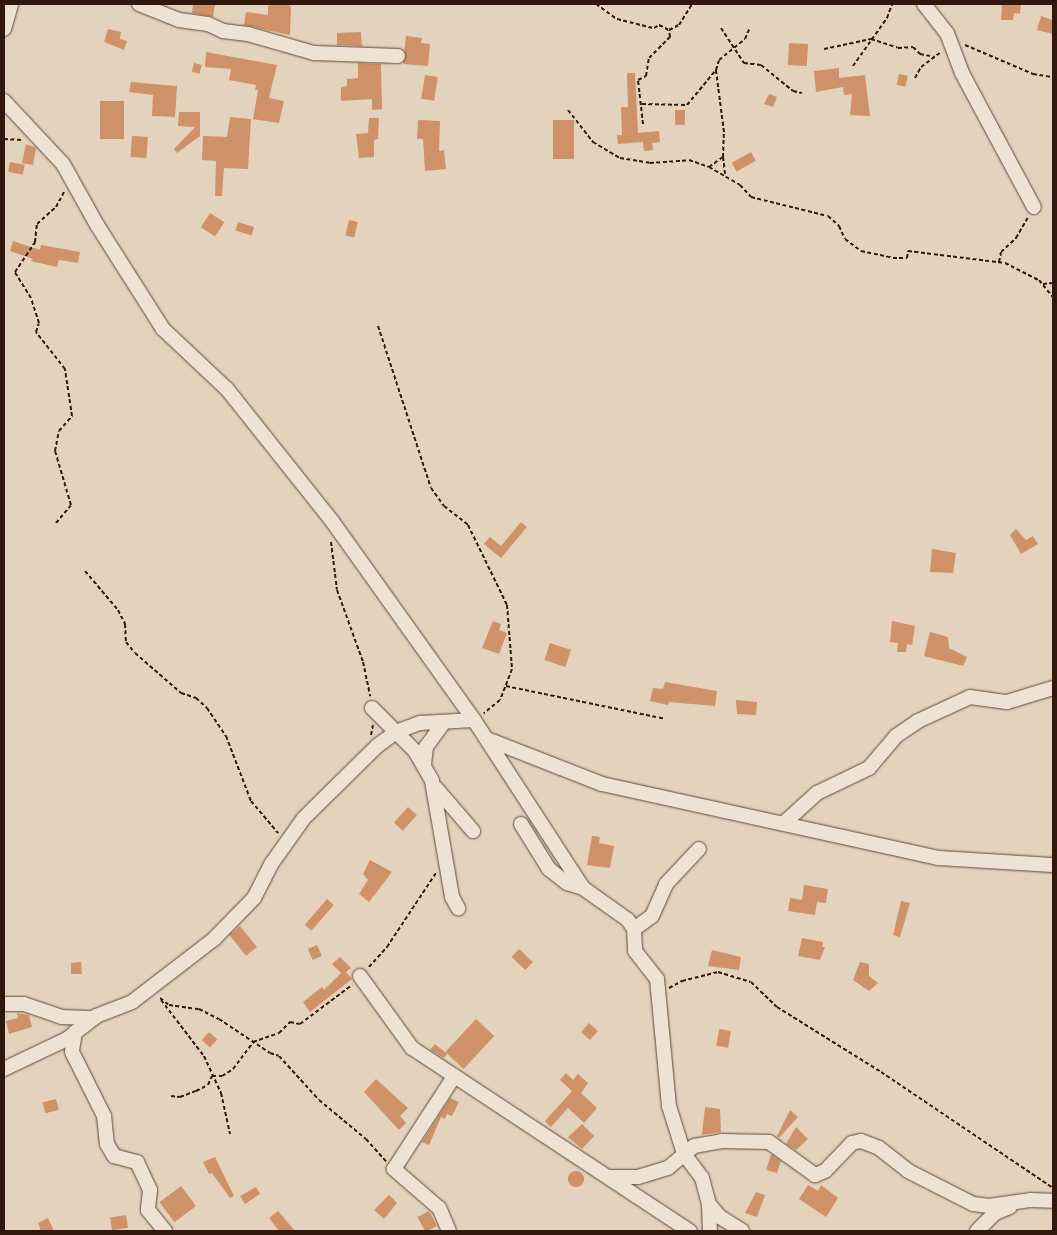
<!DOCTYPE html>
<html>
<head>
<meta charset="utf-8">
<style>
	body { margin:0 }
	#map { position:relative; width:1057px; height:1235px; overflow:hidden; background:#e4d3bc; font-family:Alegreya,serif }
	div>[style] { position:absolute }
	.building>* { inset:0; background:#cf9168; transform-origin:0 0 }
	.round { border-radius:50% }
	.path>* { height:2px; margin-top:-1px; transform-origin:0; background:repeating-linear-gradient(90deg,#31180d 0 4px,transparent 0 6.5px) }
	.roads { filter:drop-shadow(0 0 1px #5e4739) drop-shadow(0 0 1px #5e4739) }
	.minor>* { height:14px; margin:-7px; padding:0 7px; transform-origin:7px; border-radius:7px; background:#ede2d3 }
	span { translate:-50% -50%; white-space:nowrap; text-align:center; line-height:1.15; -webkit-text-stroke:4.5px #ede2d3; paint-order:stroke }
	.frame { position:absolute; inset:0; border:5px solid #31180d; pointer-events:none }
</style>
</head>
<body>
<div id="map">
	<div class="building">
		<i style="clip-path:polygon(193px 4px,215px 4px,213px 17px,192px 13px)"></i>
		<i style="clip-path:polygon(276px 4px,288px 4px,291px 7px,290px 35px,244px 25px,246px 12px,268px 15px,268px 6px)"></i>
		<i style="clip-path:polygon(1002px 4px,1021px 4px,1020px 14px,1014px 13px,1013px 20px,1001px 20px)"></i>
		<i style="clip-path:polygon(1041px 16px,1053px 20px,1053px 34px,1037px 30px)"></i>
		<i style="clip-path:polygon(108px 29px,121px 32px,120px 39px,127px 41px,124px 50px,104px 42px)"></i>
		<i style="clip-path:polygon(361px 32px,362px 46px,337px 45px,337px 33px)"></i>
		<i style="clip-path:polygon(406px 36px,422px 38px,421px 43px,430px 44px,428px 66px,403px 64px)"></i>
		<i style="left:789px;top:43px;width:19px;height:22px;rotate:3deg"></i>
		<i style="clip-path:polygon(206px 52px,277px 65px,269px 98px,284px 101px,279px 123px,253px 119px,258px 90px,255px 90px,256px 85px,229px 80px,231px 69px,205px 67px)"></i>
		<i style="left:194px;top:63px;width:8px;height:9px;rotate:14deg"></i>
		<i style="clip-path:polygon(358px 63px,381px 64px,382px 109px,372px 110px,372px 99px,341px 101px,341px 87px,347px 86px,347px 79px,358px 78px)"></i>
		<i style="clip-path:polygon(839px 68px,839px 78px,865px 75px,870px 116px,850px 115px,852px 94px,844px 95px,843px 87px,816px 92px,814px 71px)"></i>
		<i style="clip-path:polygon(627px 73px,635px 73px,638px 133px,659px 131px,660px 142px,652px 143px,653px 150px,644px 151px,643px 142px,618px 144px,617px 135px,622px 135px,621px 107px,628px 107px)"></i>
		<i style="left:899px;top:74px;width:9px;height:11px;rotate:13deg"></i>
		<i style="left:425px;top:75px;width:13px;height:24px;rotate:9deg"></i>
		<i style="clip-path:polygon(131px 82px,177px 86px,175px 117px,152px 116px,153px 95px,129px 92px)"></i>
		<i style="clip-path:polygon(769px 94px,777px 97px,773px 107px,764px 104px)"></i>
		<i style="left:100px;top:101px;width:24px;height:38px"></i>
		<i style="left:675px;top:110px;width:10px;height:15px"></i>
		<i style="clip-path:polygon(179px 112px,200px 112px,200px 136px,177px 153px,174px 149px,195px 127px,178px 126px)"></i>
		<i style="clip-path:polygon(230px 117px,251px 119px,248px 169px,224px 168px,222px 196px,215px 196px,216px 161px,202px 160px,203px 136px,227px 137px)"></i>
		<i style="clip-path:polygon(369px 118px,379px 118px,378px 139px,374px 140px,374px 157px,359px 158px,356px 134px,368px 133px)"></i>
		<i style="clip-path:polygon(418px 120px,440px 121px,439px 151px,444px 150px,446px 169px,425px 171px,423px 139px,417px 139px)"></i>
		<i style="left:553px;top:120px;width:21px;height:39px"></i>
		<i style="left:132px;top:136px;width:16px;height:21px;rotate:4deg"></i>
		<i style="clip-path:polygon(26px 144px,36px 148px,33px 165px,22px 163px)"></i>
		<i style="left:751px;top:152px;width:10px;height:22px;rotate:61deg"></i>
		<i style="left:10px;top:162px;width:15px;height:10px;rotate:11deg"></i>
		<i style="left:210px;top:213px;width:17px;height:17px;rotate:33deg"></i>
		<i style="left:349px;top:220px;width:9px;height:16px;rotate:13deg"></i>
		<i style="left:238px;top:222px;width:17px;height:9px;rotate:17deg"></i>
		<i style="clip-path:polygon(13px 241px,40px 250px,41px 245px,80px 252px,78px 263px,59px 260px,57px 267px,31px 261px,33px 259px,10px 251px)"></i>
		<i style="clip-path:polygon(521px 522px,527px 527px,501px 558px,484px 544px,490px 537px,501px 546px)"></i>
		<i style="clip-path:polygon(1016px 529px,1026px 540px,1033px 536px,1038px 544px,1021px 554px,1010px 535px)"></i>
		<i style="clip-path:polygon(932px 549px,956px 553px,953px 573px,930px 572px)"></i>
		<i style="clip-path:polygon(493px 621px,501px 624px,499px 630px,507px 633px,499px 654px,482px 648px)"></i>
		<i style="clip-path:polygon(892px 621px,915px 626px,912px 645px,907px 644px,906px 652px,897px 652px,898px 643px,890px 642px)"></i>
		<i style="clip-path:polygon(930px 632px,948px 637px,949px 648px,967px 657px,963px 666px,924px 656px)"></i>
		<i style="left:550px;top:643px;width:22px;height:18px;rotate:18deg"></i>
		<i style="clip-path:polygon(665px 682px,717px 691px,715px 706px,669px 702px,668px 705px,650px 701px,653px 688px,663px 689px)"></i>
		<i style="clip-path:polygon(736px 700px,757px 702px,756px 715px,737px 714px)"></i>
		<i style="left:408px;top:807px;width:12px;height:21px;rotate:42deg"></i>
		<i style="clip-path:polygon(592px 836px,600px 837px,599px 843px,614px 846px,610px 868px,587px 865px)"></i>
		<i style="clip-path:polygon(370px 860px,392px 872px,369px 902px,359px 894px,368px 880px,363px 874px)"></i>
		<i style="clip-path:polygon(804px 885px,828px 889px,826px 903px,817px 902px,815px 915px,788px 911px,790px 898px,802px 900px)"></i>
		<i style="left:327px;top:899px;width:9px;height:34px;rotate:41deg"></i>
		<i style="clip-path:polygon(901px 901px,910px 903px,900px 937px,893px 935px)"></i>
		<i style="left:240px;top:926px;width:27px;height:14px;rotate:51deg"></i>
		<i style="clip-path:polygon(802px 938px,823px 942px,822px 947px,825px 947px,820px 960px,798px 956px)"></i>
		<i style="left:317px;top:945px;width:12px;height:10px;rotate:66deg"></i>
		<i style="left:519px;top:949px;width:19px;height:11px;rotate:43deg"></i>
		<i style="clip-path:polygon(712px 950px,741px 957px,739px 970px,708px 966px)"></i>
		<i style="clip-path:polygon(340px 957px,351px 968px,346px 972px,352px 979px,310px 1012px,303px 1002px,322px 987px,324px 990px,341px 973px,332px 964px)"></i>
		<i style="clip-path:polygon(81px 962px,82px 974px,71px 974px,71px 963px)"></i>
		<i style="clip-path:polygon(860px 962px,869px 964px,869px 976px,878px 983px,869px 991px,853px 980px)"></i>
		<i style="clip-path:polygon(17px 1013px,29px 1015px,32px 1027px,9px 1034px,6px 1021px,18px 1018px)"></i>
		<i style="left:476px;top:1019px;width:25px;height:45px;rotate:43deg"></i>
		<i style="left:589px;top:1023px;width:12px;height:12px;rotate:42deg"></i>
		<i style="left:719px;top:1029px;width:12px;height:17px;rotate:9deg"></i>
		<i style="left:209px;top:1032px;width:11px;height:11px;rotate:41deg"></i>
		<i style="clip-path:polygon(435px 1044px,447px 1054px,444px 1058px,430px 1050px)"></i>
		<i style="clip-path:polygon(566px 1073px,573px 1080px,578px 1074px,588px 1083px,581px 1093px,597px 1108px,584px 1123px,568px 1108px,551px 1127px,545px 1121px,572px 1091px,560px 1080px)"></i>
		<i style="clip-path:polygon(376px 1079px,408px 1108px,400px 1116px,406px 1123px,399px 1130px,364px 1092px)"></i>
		<i style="clip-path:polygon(450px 1098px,459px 1102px,452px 1116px,447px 1114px,445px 1119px,441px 1117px,429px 1145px,422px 1142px)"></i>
		<i style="left:56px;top:1099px;width:11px;height:14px;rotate:75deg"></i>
		<i style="clip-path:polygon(705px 1107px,720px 1109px,721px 1132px,702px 1135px)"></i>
		<i style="clip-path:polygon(790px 1110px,798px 1117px,779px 1138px,777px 1136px)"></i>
		<i style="clip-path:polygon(582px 1124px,594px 1136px,582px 1149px,568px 1137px)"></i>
		<i style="clip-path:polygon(796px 1127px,808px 1139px,796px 1150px,786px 1144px)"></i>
		<i style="clip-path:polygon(771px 1154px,781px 1161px,777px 1173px,766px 1170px)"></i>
		<i style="clip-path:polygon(215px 1157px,234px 1196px,230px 1198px,212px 1173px,209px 1174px,203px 1162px)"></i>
		<i class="round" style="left:568px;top:1171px;width:16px;height:16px"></i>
		<i style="clip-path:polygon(808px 1185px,818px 1191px,821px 1185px,838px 1198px,826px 1217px,799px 1199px)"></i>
		<i style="left:181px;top:1186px;width:25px;height:27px;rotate:53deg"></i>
		<i style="clip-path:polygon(256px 1187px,260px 1194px,245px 1204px,240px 1196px)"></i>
		<i style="clip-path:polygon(756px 1192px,765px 1195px,757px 1217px,745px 1213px)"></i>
		<i style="clip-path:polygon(389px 1195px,397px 1203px,384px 1219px,374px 1210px)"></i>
		<i style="clip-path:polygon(278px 1211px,295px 1231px,279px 1231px,269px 1218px)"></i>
		<i style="left:429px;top:1211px;width:17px;height:13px;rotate:62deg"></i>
		<i style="left:126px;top:1215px;width:13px;height:16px;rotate:81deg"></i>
		<i style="clip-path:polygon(48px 1218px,54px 1231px,41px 1231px,38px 1223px)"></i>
	</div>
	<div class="path">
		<i style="left:596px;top:4px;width:26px;rotate:36deg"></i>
		<i style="left:617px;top:19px;width:38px;rotate:14deg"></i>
		<i style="left:654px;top:28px;width:6px;rotate:-31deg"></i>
		<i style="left:659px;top:25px;width:11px;rotate:27deg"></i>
		<i style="left:721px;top:28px;width:42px;rotate:56.7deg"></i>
		<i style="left:744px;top:63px;width:17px;rotate:7deg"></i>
		<i style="left:761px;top:65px;width:41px;rotate:39.1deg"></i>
		<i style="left:793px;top:91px;width:9px;rotate:13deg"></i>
		<i style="left:965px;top:45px;width:74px;rotate:23.1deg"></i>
		<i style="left:1033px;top:74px;width:20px;rotate:9deg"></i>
		<i style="left:824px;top:49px;width:48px;rotate:-12deg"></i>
		<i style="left:871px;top:39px;width:28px;rotate:18deg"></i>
		<i style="left:898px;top:48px;width:15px;rotate:-4deg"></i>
		<i style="left:913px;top:47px;width:10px;rotate:45deg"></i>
		<i style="left:920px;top:54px;width:15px;rotate:11deg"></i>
		<i style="left:853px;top:66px;width:59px;rotate:-54.7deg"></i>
		<i style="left:887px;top:18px;width:15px;rotate:-70deg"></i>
		<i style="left:915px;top:78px;width:13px;rotate:-61deg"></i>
		<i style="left:921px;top:67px;width:25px;rotate:-37deg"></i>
		<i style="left:642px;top:104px;width:45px;rotate:1.3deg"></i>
		<i style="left:687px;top:105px;width:44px;rotate:-50.5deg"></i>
		<i style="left:568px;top:110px;width:41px;rotate:52deg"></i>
		<i style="left:593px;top:142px;width:31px;rotate:31deg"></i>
		<i style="left:620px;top:158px;width:30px;rotate:9deg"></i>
		<i style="left:650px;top:163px;width:39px;rotate:-4deg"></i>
		<i style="left:689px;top:160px;width:21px;rotate:19deg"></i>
		<i style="left:709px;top:167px;width:36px;rotate:30deg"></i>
		<i style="left:740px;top:185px;width:16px;rotate:47deg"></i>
		<i style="left:751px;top:197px;width:79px;rotate:13.9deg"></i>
		<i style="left:828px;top:216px;width:15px;rotate:42deg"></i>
		<i style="left:839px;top:226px;width:14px;rotate:65deg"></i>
		<i style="left:845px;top:239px;width:20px;rotate:37deg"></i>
		<i style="left:861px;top:251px;width:33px;rotate:12deg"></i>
		<i style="left:893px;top:258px;width:14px"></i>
		<i style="left:907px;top:258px;width:7px;rotate:-82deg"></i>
		<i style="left:908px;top:251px;width:98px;rotate:7.1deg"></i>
		<i style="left:1005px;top:263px;width:38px;rotate:27deg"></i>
		<i style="left:1039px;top:280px;width:22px;rotate:51deg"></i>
		<i style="left:643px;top:124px;width:44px;rotate:-96.5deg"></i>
		<i style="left:638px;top:80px;width:9px;rotate:-27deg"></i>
		<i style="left:646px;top:76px;width:18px;rotate:-81deg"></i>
		<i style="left:649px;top:58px;width:30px;rotate:-45deg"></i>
		<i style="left:670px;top:37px;width:7px;rotate:-98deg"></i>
		<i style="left:669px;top:30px;width:11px;rotate:-27deg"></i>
		<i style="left:679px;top:25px;width:25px;rotate:-58deg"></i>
		<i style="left:4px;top:139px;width:18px;rotate:3deg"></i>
		<i style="left:723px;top:157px;width:17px;rotate:83deg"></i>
		<i style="left:709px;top:167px;width:17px;rotate:-36deg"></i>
		<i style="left:723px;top:157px;width:25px;rotate:-88deg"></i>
		<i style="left:724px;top:132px;width:63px;rotate:-97.4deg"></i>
		<i style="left:716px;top:70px;width:10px;rotate:-73deg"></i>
		<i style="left:719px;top:60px;width:33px;rotate:-39deg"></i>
		<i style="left:745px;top:39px;width:13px;rotate:-67deg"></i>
		<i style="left:999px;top:262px;width:10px;rotate:-79deg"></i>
		<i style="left:1001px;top:252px;width:21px;rotate:-43deg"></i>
		<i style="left:1016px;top:238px;width:24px;rotate:-60deg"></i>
		<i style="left:1043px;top:284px;width:10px;rotate:-6deg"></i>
		<i style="left:378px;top:326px;width:170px;rotate:71.9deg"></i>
		<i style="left:431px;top:488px;width:22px;rotate:54deg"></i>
		<i style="left:444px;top:506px;width:31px;rotate:38deg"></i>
		<i style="left:468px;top:525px;width:89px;rotate:64deg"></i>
		<i style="left:507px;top:605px;width:64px;rotate:85.5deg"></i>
		<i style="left:512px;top:669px;width:33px;rotate:111deg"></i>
		<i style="left:500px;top:700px;width:21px;rotate:141deg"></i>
		<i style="left:56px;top:523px;width:23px;rotate:-50deg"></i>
		<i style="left:71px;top:505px;width:56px;rotate:-106.5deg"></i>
		<i style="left:55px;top:451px;width:20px;rotate:-79deg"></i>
		<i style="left:59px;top:431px;width:20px;rotate:-49deg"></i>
		<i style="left:72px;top:416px;width:48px;rotate:-98.5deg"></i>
		<i style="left:65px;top:369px;width:47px;rotate:-128.1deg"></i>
		<i style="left:36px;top:332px;width:9px;rotate:-72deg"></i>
		<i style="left:39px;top:323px;width:26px;rotate:-108deg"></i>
		<i style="left:31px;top:298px;width:31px;rotate:-122deg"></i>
		<i style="left:15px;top:272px;width:36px;rotate:-56deg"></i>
		<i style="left:35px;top:242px;width:18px;rotate:-84deg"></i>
		<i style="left:37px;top:224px;width:25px;rotate:-42deg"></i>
		<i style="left:56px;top:207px;width:17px;rotate:-62deg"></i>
		<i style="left:331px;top:542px;width:48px;rotate:82.9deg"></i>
		<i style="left:337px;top:590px;width:77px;rotate:70.1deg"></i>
		<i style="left:363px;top:662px;width:35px;rotate:78deg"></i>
		<i style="left:85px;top:571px;width:51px;rotate:49.8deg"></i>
		<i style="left:118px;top:610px;width:16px;rotate:63deg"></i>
		<i style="left:125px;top:624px;width:18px;rotate:87deg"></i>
		<i style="left:126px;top:642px;width:14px;rotate:51deg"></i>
		<i style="left:135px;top:653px;width:61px;rotate:41deg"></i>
		<i style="left:181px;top:693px;width:16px;rotate:18deg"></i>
		<i style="left:196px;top:698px;width:15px;rotate:42deg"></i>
		<i style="left:207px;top:708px;width:34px;rotate:56deg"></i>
		<i style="left:226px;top:736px;width:70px;rotate:69deg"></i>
		<i style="left:251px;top:801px;width:42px;rotate:49.8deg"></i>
		<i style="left:506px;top:686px;width:162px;rotate:11.7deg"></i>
		<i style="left:371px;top:735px;width:10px;rotate:-79deg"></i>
		<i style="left:369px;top:967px;width:27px;rotate:-48deg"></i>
		<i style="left:387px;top:947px;width:89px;rotate:-56.5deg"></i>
		<i style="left:669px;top:988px;width:15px;rotate:-28deg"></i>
		<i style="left:682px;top:981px;width:37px;rotate:-14deg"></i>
		<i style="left:718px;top:972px;width:34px;rotate:17deg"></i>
		<i style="left:751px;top:982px;width:36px;rotate:44deg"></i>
		<i style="left:777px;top:1007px;width:123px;rotate:32deg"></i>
		<i style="left:881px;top:1072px;width:207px;rotate:34deg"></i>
		<i style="left:160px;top:998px;width:11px;rotate:38deg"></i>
		<i style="left:169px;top:1005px;width:30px;rotate:8deg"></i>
		<i style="left:199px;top:1009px;width:22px;rotate:27deg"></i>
		<i style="left:219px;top:1019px;width:61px;rotate:33.7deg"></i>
		<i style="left:270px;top:1053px;width:9px;rotate:18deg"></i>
		<i style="left:279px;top:1056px;width:59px;rotate:47.7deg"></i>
		<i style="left:319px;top:1100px;width:61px;rotate:39.7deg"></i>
		<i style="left:366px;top:1139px;width:30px;rotate:48deg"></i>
		<i style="left:161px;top:1000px;width:71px;rotate:52.5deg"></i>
		<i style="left:204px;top:1056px;width:41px;rotate:65.3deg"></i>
		<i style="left:221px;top:1093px;width:42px;rotate:77.6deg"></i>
		<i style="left:171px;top:1096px;width:9px;rotate:6deg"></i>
		<i style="left:180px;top:1097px;width:17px;rotate:-21deg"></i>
		<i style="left:196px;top:1091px;width:13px;rotate:-27deg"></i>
		<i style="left:208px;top:1085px;width:10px;rotate:-66deg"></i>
		<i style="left:212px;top:1076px;width:10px"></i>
		<i style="left:222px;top:1076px;width:13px;rotate:-32deg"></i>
		<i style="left:233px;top:1069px;width:34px;rotate:-53deg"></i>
		<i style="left:253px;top:1042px;width:28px;rotate:-19deg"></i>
		<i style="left:279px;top:1033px;width:16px;rotate:-45deg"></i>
		<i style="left:290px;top:1022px;width:10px;rotate:11deg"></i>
		<i style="left:300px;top:1024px;width:65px;rotate:-36.9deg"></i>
	</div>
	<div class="roads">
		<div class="minor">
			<i style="left:139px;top:4px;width:43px;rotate:21.8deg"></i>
			<i style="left:179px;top:20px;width:29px;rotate:8deg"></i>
			<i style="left:208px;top:24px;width:17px;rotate:25deg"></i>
			<i style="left:223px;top:31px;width:25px;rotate:7deg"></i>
			<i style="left:248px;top:34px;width:69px;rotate:16.1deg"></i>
			<i style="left:314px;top:53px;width:84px;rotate:2deg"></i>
			<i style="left:924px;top:4px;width:37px;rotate:52deg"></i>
			<i style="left:947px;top:33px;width:43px;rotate:69.4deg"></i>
			<i style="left:962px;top:73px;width:152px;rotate:61.8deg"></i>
			<i style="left:4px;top:29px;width:26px;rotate:-74deg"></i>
			<i style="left:4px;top:101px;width:86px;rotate:46.9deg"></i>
			<i style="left:63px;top:164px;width:70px;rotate:60.9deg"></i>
			<i style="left:97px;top:225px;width:123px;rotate:57.6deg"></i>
			<i style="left:163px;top:329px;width:88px;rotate:43.2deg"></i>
			<i style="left:227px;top:389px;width:169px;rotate:51.5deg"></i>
			<i style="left:332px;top:521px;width:244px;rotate:54.5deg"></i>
			<i style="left:474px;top:720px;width:200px;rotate:57deg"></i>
			<i style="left:583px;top:888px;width:55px;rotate:35.4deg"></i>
			<i style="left:628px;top:920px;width:11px;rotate:56deg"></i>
			<i style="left:634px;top:929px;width:22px;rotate:87deg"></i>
			<i style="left:635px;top:951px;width:36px;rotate:52deg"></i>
			<i style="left:657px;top:979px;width:128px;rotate:84.6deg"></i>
			<i style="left:669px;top:1106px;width:50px;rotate:72.6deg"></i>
			<i style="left:684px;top:1154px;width:30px;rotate:53deg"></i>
			<i style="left:702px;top:1178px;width:27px;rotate:75deg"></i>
			<i style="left:709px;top:1204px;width:27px;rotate:88deg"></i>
			<i style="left:372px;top:708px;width:61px;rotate:45deg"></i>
			<i style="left:415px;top:751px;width:34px;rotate:60deg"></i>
			<i style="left:432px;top:781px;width:118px;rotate:80.2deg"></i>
			<i style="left:452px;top:897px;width:13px;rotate:61deg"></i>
			<i style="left:487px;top:739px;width:123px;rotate:21.4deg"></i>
			<i style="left:602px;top:784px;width:344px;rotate:12.4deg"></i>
			<i style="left:938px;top:858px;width:115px;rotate:3.5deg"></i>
			<i style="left:424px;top:765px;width:18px;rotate:-84deg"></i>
			<i style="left:426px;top:747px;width:31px;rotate:-54deg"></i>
			<i style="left:436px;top:788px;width:57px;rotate:49.3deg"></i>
			<i style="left:784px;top:823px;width:45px;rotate:-42.3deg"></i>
			<i style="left:817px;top:793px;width:58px;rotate:-25.7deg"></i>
			<i style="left:869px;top:768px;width:42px;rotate:-49.8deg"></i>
			<i style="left:896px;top:736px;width:27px;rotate:-34deg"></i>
			<i style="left:918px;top:721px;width:57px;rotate:-24.8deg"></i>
			<i style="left:970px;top:697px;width:37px;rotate:8deg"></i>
			<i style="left:1007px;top:702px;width:48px;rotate:-16.9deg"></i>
			<i style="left:521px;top:824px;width:53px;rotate:58.1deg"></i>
			<i style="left:549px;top:869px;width:23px;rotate:38deg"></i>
			<i style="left:567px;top:883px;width:17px;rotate:17deg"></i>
			<i style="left:634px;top:929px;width:22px;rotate:-36deg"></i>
			<i style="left:652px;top:916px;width:35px;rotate:-66deg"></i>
			<i style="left:666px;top:884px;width:48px;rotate:-46.7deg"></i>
			<i style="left:360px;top:976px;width:89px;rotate:54.2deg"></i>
			<i style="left:412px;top:1048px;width:333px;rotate:33.4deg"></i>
			<i style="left:4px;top:1004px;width:20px"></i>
			<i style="left:24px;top:1004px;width:39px;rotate:19deg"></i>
			<i style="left:61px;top:1017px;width:33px;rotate:2deg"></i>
			<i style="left:75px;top:1032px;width:20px;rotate:99deg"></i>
			<i style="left:72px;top:1052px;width:72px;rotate:63.4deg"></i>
			<i style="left:104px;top:1116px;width:28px;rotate:84deg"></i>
			<i style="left:107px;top:1144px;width:14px;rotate:60deg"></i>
			<i style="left:114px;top:1156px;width:24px;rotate:15deg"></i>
			<i style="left:137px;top:1162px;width:31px;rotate:65deg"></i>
			<i style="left:150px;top:1190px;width:20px;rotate:96deg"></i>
			<i style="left:148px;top:1210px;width:27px;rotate:51deg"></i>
			<i style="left:4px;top:1069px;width:70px;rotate:-25.5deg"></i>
			<i style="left:67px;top:1039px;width:37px;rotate:-38deg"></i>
			<i style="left:96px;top:1016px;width:39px;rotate:-21deg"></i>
			<i style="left:132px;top:1002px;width:103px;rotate:-37.5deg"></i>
			<i style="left:214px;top:939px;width:57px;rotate:-45.7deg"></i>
			<i style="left:254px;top:898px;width:39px;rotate:-63deg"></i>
			<i style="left:272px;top:863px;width:55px;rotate:-54.6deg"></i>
			<i style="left:304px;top:818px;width:103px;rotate:-44.6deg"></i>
			<i style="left:377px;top:746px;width:24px;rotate:-36deg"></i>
			<i style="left:396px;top:732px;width:26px;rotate:-21deg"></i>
			<i style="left:420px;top:723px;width:54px;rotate:-3.2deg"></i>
			<i style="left:610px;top:1177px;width:28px"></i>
			<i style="left:638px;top:1177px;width:31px;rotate:-17deg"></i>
			<i style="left:668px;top:1168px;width:34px;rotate:-40deg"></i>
			<i style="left:694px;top:1146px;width:27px;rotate:-10deg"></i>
			<i style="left:721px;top:1141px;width:48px;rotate:1.2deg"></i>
			<i style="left:769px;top:1142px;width:57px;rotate:35.7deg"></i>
			<i style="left:815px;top:1175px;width:11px;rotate:-22deg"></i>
			<i style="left:825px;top:1171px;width:39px;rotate:-46deg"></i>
			<i style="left:852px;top:1143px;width:9px;rotate:-13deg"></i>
			<i style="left:861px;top:1141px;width:19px;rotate:21deg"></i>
			<i style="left:879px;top:1148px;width:37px;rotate:38deg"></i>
			<i style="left:908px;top:1171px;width:73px;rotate:26.9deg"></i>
			<i style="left:973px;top:1204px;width:16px;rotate:7deg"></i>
			<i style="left:989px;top:1206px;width:41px;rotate:-8.3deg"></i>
			<i style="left:1030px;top:1200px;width:23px;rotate:2deg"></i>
			<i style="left:709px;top:1204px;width:17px;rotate:50deg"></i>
			<i style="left:720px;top:1217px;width:26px;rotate:32deg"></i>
			<i style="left:449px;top:1231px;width:25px;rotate:-113deg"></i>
			<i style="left:439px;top:1208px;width:60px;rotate:-139.1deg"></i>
			<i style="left:394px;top:1169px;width:108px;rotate:-57deg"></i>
			<i style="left:977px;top:1231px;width:25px;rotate:-45deg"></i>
			<i style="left:995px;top:1213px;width:16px;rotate:-22deg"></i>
		</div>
	</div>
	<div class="frame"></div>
</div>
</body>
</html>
